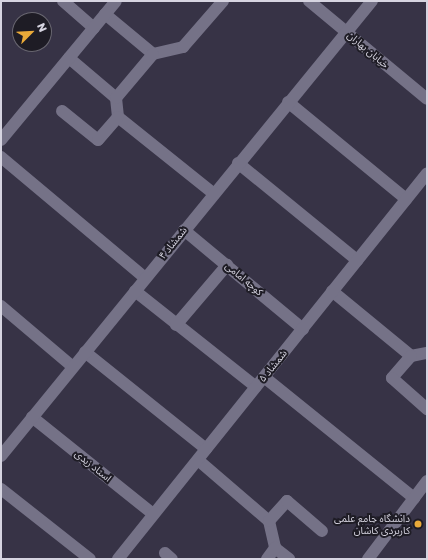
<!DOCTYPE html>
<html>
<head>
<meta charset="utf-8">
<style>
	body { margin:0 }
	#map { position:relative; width:428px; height:560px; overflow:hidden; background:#373346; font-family:"Golos Text","Noto Sans Arabic",sans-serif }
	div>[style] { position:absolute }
	.minor>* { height:12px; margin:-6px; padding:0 6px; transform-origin:6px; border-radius:6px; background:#757287 }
	.dots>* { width:11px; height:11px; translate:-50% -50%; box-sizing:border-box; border:2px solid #1e1c25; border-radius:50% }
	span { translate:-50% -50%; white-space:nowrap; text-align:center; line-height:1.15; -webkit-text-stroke:4px #1e1c25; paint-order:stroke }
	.street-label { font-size:10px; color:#d6d4e0 }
	.poi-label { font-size:10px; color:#d6d4e0 }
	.right { translate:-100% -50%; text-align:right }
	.frame { position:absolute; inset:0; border:2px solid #d6d4e0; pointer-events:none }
	.north { position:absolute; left:12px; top:12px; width:40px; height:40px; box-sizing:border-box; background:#1e1c25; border:1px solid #686670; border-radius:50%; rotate:66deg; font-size:11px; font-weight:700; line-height:16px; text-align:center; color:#d6d4e0 }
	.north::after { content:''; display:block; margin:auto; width:14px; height:18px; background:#eaaa39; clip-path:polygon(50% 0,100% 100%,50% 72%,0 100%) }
</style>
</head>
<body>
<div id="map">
	<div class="minor">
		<i style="left:63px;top:1px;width:41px;rotate:41.1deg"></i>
		<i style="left:309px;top:1px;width:153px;rotate:39.7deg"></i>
		<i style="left:105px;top:14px;width:62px;rotate:39.8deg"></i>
		<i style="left:153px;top:54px;width:31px;rotate:-13deg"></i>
		<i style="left:183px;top:47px;width:61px;rotate:-49deg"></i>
		<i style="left:69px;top:58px;width:62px;rotate:40.4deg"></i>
		<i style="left:116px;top:98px;width:19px;rotate:84deg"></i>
		<i style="left:118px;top:117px;width:123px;rotate:38.7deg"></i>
		<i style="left:116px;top:98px;width:57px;rotate:-49.9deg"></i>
		<i style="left:288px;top:102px;width:153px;rotate:39.4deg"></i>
		<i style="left:62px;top:111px;width:46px;rotate:38.9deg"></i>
		<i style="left:98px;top:140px;width:30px;rotate:-49deg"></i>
		<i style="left:1px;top:140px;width:180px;rotate:-50.4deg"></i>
		<i style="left:1px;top:157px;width:188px;rotate:40deg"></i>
		<i style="left:238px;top:163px;width:154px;rotate:39.2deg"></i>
		<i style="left:184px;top:230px;width:155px;rotate:39.8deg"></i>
		<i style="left:135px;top:291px;width:154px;rotate:38.4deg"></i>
		<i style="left:332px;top:291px;width:102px;rotate:39.4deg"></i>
		<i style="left:411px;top:356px;width:16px;rotate:-11deg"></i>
		<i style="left:1px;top:306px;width:94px;rotate:40.3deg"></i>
		<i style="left:176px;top:325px;width:79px;rotate:-49.6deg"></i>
		<i style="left:85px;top:352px;width:155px;rotate:38.7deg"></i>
		<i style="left:411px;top:356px;width:29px;rotate:131deg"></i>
		<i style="left:392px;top:378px;width:47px;rotate:41.5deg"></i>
		<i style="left:264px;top:377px;width:193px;rotate:38.9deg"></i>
		<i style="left:32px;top:417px;width:155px;rotate:38.7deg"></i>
		<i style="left:1px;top:456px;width:587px;rotate:-50.81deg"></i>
		<i style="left:198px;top:460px;width:94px;rotate:40.7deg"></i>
		<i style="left:269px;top:521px;width:28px;rotate:77deg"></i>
		<i style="left:275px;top:548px;width:18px;rotate:38deg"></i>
		<i style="left:1px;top:489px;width:113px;rotate:38.2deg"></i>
		<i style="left:269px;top:521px;width:27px;rotate:-48deg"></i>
		<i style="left:287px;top:501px;width:46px;rotate:40.6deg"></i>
		<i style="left:165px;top:553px;width:9px;rotate:41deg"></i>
		<i style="left:118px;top:559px;width:494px;rotate:-51.3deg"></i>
		<i style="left:267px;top:559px;width:14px;rotate:-54deg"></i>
		<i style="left:368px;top:559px;width:98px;rotate:-52.9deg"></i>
	</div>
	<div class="dots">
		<i style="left:418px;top:524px;background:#eaaa39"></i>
	</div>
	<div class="street-label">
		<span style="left:368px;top:50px;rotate:40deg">خیابان بهاران</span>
		<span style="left:173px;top:243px;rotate:-51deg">شمشاد ۴</span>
		<span style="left:244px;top:279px;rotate:40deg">کوچه امامی</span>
		<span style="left:273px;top:366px;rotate:-51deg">شمشاد ۵</span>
		<span style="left:93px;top:466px;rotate:39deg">استاد زیدی</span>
	</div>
	<div class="poi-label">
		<span class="right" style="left:410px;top:524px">دانشگاه جامع علمی<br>کاربردی کاشان</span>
	</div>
	<div class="frame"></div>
	<div class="north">N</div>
</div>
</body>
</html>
